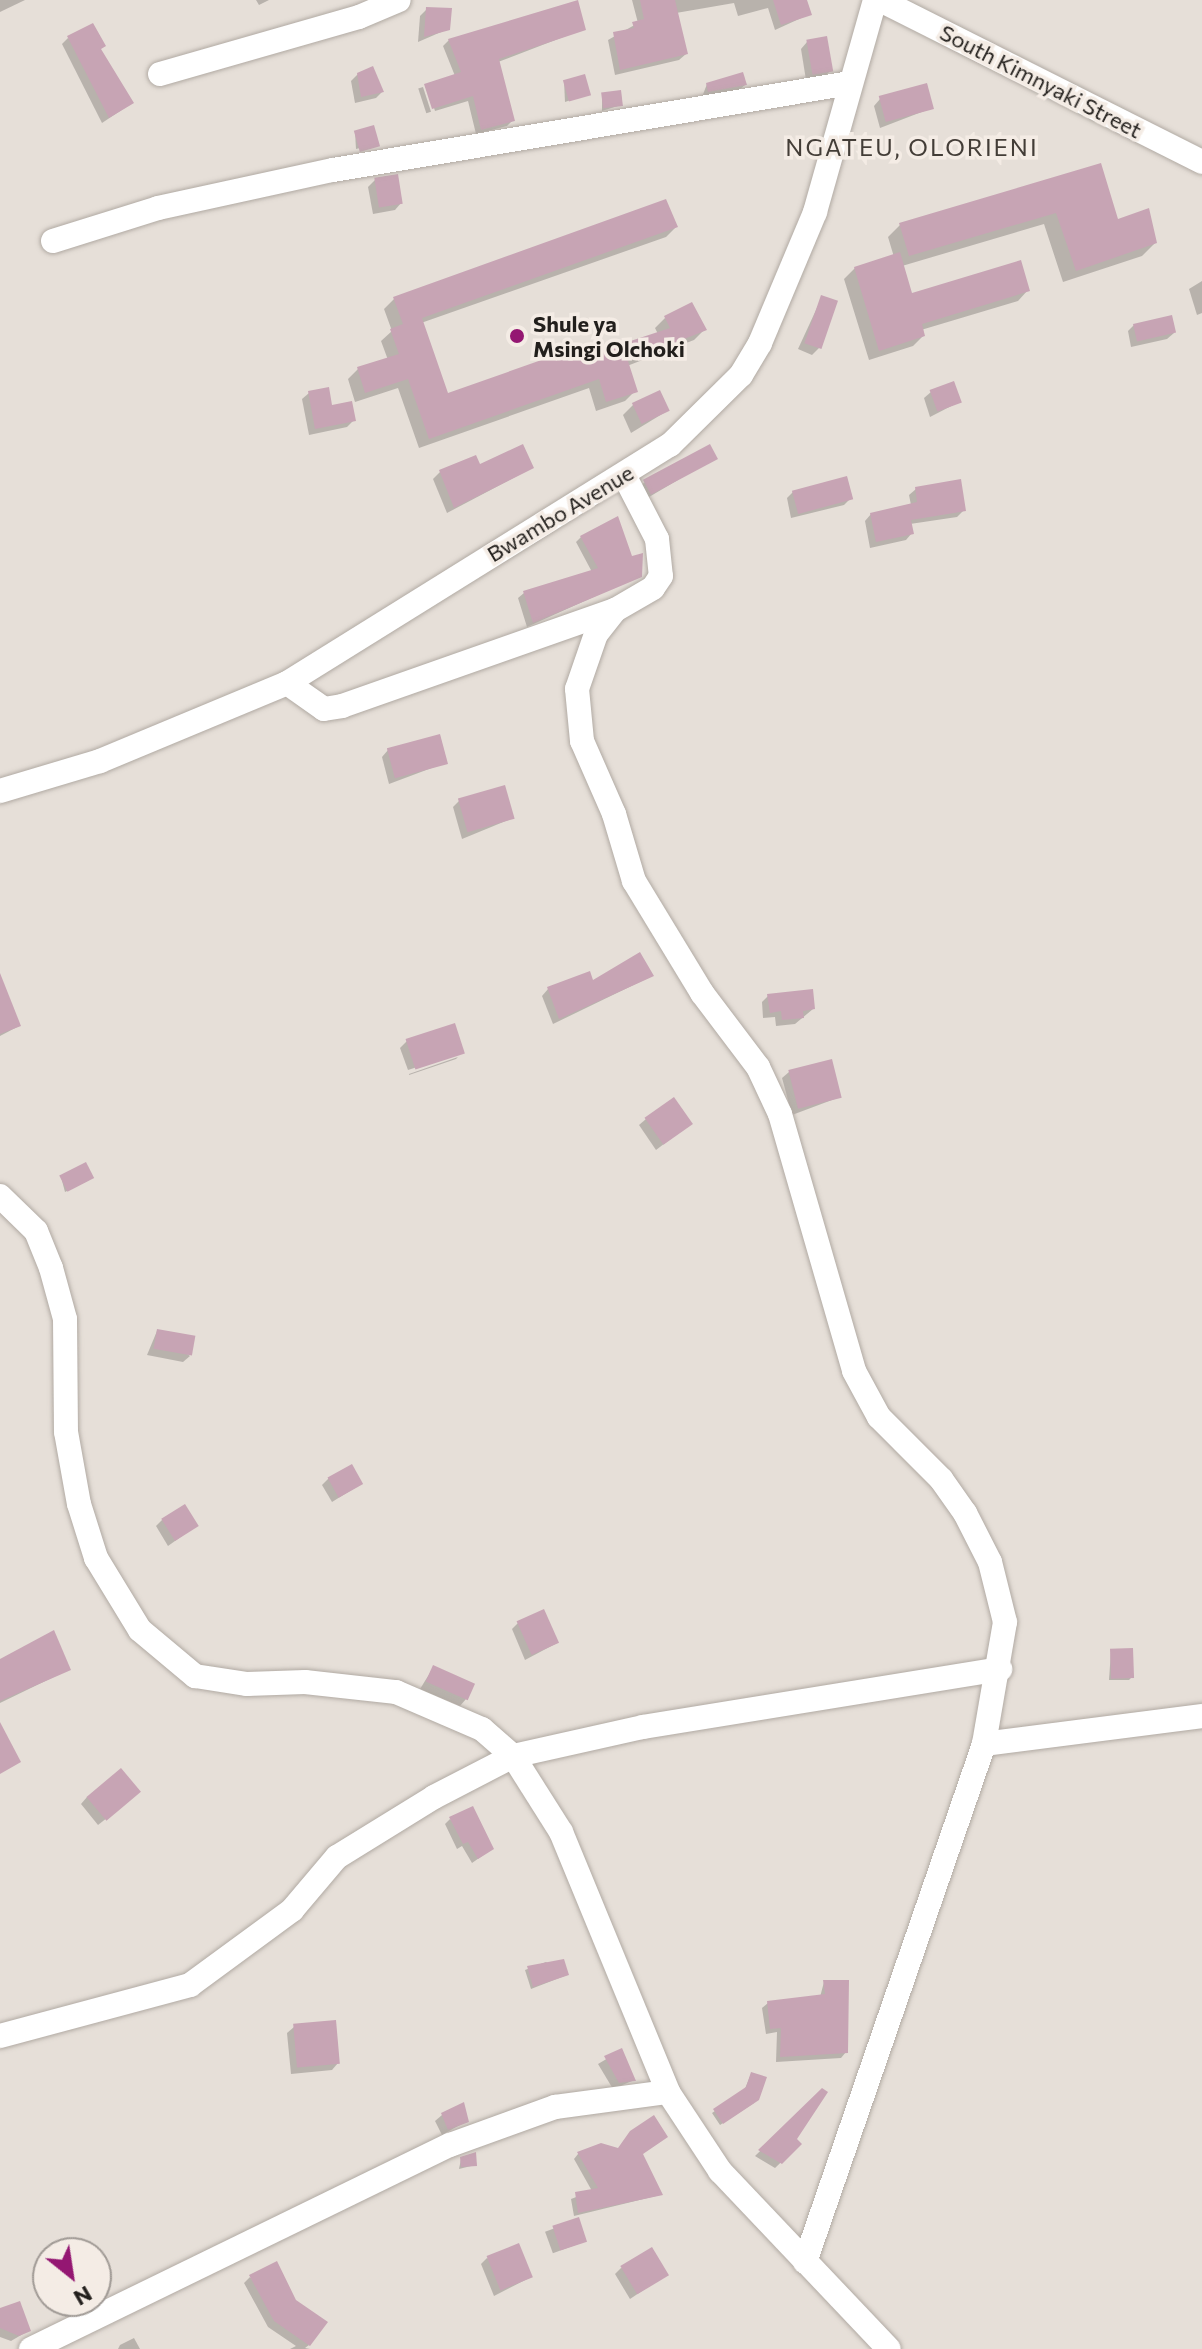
<!DOCTYPE html>
<html>
<head>
<meta charset="utf-8">
<style>
	body { margin:0 }
	#map { position:relative; width:1202px; height:2349px; overflow:hidden; background:#e6dfd8; font-family:Commissioner,sans-serif }
	div>[style] { position:absolute }
	.shadow>* { inset:0; background:#0003; transform-origin:0 0 }
	.building>* { inset:0; background:#c7a4b4; transform-origin:0 0 }
	.roads { filter:drop-shadow(0 0 2px #b1aaa3) drop-shadow(0 0 2px #b1aaa3) }
	.minor>* { height:24px; margin:-12px; padding:0 12px; transform-origin:12px; border-radius:12px; background:#fff }
	.dots>* { width:22px; height:22px; translate:-50% -50%; box-sizing:border-box; border:4px solid #f4ece5; border-radius:50% }
	span { translate:-50% -50%; white-space:nowrap; text-align:center; line-height:1.15; -webkit-text-stroke:7px #f4ece5; paint-order:stroke }
	.street-label { font-size:22px; color:#221f1c }
	.poi-label { font-size:22px; color:#221f1c; font-weight:700 }
	.left { translate:0 -50%; text-align:left }
	.neighbourhood-label { font-size:24px; color:#433d37; letter-spacing:2px }
	.north { position:absolute; left:32px; top:2237px; width:80px; height:80px; box-sizing:border-box; background:#f4ece5; border:2px solid #a09a95; border-radius:50%; rotate:150deg; font-size:22px; font-weight:700; line-height:32px; text-align:center; color:#221f1c }
	.north::after { content:''; display:block; margin:auto; width:28px; height:36px; background:#941772; clip-path:polygon(50% 0,100% 100%,50% 72%,0 100%) }
</style>
</head>
<body>
<div id="map">
	<div class="shadow">
		<i style="clip-path:polygon(0 0,25px 0,0 12px)"></i>
		<i style="clip-path:polygon(256px 0,269px 0,259px 5px)"></i>
		<i style="clip-path:polygon(632px 0,805px 0,810px 14px,775px 30px,768px 8px,738px 16px,734px 3px,676px 13px,686px 54px,679px 60px,615px 75px,608px 40px,638px 23px)"></i>
		<i style="clip-path:polygon(427px 9px,448px 29px,418px 42px,420px 16px)"></i>
		<i style="clip-path:polygon(584px 29px,498px 62px,513px 120px,507px 126px,476px 134px,468px 101px,435px 111px,427px 86px,455px 76px,443px 46px,449px 40px)"></i>
		<i style="clip-path:polygon(68px 38px,100px 50px,132px 103px,102px 123px,62px 44px)"></i>
		<i style="clip-path:polygon(807px 42px,831px 70px,824px 77px,806px 80px,801px 49px)"></i>
		<i style="clip-path:polygon(358px 74px,382px 92px,376px 98px,355px 103px,351px 81px)"></i>
		<i style="clip-path:polygon(564px 81px,588px 94px,565px 102px)"></i>
		<i style="clip-path:polygon(707px 84px,745px 85px,738px 91px,702px 97px)"></i>
		<i style="left:423px;top:87px;width:26px;height:5px;rotate:72deg"></i>
		<i style="clip-path:polygon(602px 95px,621px 105px,602px 111px)"></i>
		<i style="clip-path:polygon(880px 99px,932px 108px,880px 128px,874px 106px)"></i>
		<i style="clip-path:polygon(355px 132px,377px 144px,356px 149px)"></i>
		<i style="clip-path:polygon(1100px 166px,1116px 221px,1155px 243px,1142px 256px,1063px 282px,1044px 224px,902px 266px,911px 296px,1028px 290px,1018px 301px,921px 330px,923px 336px,913px 346px,869px 360px,844px 279px,855px 268px,894px 257px,888px 237px,900px 225px)"></i>
		<i style="clip-path:polygon(375px 180px,401px 203px,395px 210px,373px 214px,368px 187px)"></i>
		<i style="clip-path:polygon(676px 227px,666px 237px,421px 323px,447px 396px,658px 334px,655px 328px,665px 318px,704px 330px,694px 340px,627px 366px,635px 391px,625px 401px,596px 411px,589px 388px,419px 448px,398px 388px,355px 402px,348px 379px,358px 369px,388px 360px,381px 341px,392px 331px,384px 309px,394px 299px)"></i>
		<i style="clip-path:polygon(1202px 281px,1202px 313px,1197px 315px,1189px 289px)"></i>
		<i style="clip-path:polygon(822px 297px,819px 348px,812px 355px,798px 349px)"></i>
		<i style="clip-path:polygon(1134px 325px,1174px 333px,1167px 339px,1131px 347px,1128px 331px)"></i>
		<i style="clip-path:polygon(931px 392px,959px 402px,930px 417px,924px 398px)"></i>
		<i style="clip-path:polygon(309px 393px,353px 421px,347px 427px,309px 435px,302px 399px)"></i>
		<i style="clip-path:polygon(633px 405px,667px 411px,631px 433px,623px 415px)"></i>
		<i style="clip-path:polygon(715px 458px,644px 500px,638px 488px,645px 482px)"></i>
		<i style="clip-path:polygon(479px 467px,532px 468px,447px 513px,433px 479px,440px 472px)"></i>
		<i style="clip-path:polygon(916px 489px,964px 510px,957px 517px,910px 524px,912px 533px,906px 540px,870px 548px,865px 521px,871px 514px,911px 505px,909px 495px)"></i>
		<i style="clip-path:polygon(793px 492px,850px 499px,844px 505px,791px 518px,787px 498px)"></i>
		<i style="clip-path:polygon(581px 537px,640px 576px,527px 627px,518px 598px,524px 593px,592px 572px,576px 542px)"></i>
		<i style="clip-path:polygon(388px 750px,445px 763px,389px 784px,382px 757px)"></i>
		<i style="clip-path:polygon(459px 801px,513px 818px,462px 839px,453px 807px)"></i>
		<i style="clip-path:polygon(652px 976px,553px 1024px,542px 996px,548px 989px)"></i>
		<i style="clip-path:polygon(768px 996px,813px 1009px,795px 1024px,776px 1026px,775px 1017px,763px 1018px,762px 1002px)"></i>
		<i style="clip-path:polygon(0 1004px,19px 1026px,0 1036px)"></i>
		<i style="clip-path:polygon(407px 1041px,463px 1052px,408px 1070px,400px 1048px)"></i>
		<i style="clip-path:polygon(458px 1057px,456px 1059px,409px 1075px,409px 1074px)"></i>
		<i style="clip-path:polygon(789px 1072px,840px 1097px,792px 1115px,782px 1078px)"></i>
		<i style="clip-path:polygon(646px 1119px,690px 1124px,656px 1150px,639px 1125px)"></i>
		<i style="clip-path:polygon(61px 1177px,89px 1180px,65px 1192px)"></i>
		<i style="clip-path:polygon(157px 1331px,190px 1356px,183px 1362px,147px 1355px)"></i>
		<i style="clip-path:polygon(329px 1478px,361px 1484px,332px 1502px,322px 1485px)"></i>
		<i style="clip-path:polygon(162px 1520px,196px 1526px,168px 1546px,156px 1526px)"></i>
		<i style="clip-path:polygon(518px 1623px,557px 1643px,525px 1660px,512px 1629px)"></i>
		<i style="clip-path:polygon(1111px 1651px,1132px 1677px,1129px 1680px,1109px 1680px)"></i>
		<i style="clip-path:polygon(0 1659px,68px 1670px,0 1703px)"></i>
		<i style="clip-path:polygon(433px 1668px,466px 1699px,460px 1706px,420px 1689px)"></i>
		<i style="clip-path:polygon(87px 1797px,131px 1799px,98px 1825px,81px 1804px)"></i>
		<i style="clip-path:polygon(450px 1819px,492px 1849px,472px 1863px,462px 1846px,457px 1849px,445px 1824px)"></i>
		<i style="clip-path:polygon(546px 1962px,567px 1975px,531px 1989px,525px 1970px)"></i>
		<i style="clip-path:polygon(824px 1982px,846px 2052px,841px 2058px,776px 2062px,777px 2032px,766px 2034px,762px 2008px,768px 2003px,820px 1997px)"></i>
		<i style="clip-path:polygon(294px 2027px,338px 2063px,332px 2070px,291px 2074px,287px 2033px)"></i>
		<i style="clip-path:polygon(620px 2051px,632px 2081px,613px 2089px,598px 2064px)"></i>
		<i style="clip-path:polygon(751px 2074px,754px 2103px,720px 2125px,712px 2113px,744px 2091px)"></i>
		<i style="clip-path:polygon(822px 2090px,795px 2139px,800px 2144px,775px 2168px,755px 2156px)"></i>
		<i style="clip-path:polygon(442px 2115px,467px 2121px,442px 2135px,435px 2121px)"></i>
		<i style="clip-path:polygon(578px 2154px,641px 2155px,660px 2195px,574px 2216px,571px 2199px,592px 2191px,574px 2159px)"></i>
		<i style="clip-path:polygon(461px 2159px,475px 2165px,459px 2169px)"></i>
		<i style="left:577px;top:2220px;width:23px;height:34px;rotate:70deg"></i>
		<i style="clip-path:polygon(487px 2258px,531px 2277px,494px 2296px,481px 2264px)"></i>
		<i style="clip-path:polygon(621px 2268px,666px 2275px,630px 2299px,615px 2274px)"></i>
		<i style="clip-path:polygon(250px 2277px,309px 2345px,305px 2348px,310px 2349px,290px 2349px,296px 2346px,268px 2327px,244px 2283px)"></i>
		<i style="clip-path:polygon(61px 2301px,94px 2301px,65px 2317px)"></i>
		<i style="clip-path:polygon(0 2310px,28px 2331px,11px 2341px,0 2337px)"></i>
		<i style="clip-path:polygon(134px 2338px,140px 2349px,118px 2349px,120px 2345px)"></i>
	</div>
	<div class="building">
		<i style="clip-path:polygon(578px 0,586px 30px,499px 59px,515px 121px,481px 130px,473px 96px,432px 109px,424px 84px,461px 72px,448px 39px)"></i>
		<i style="clip-path:polygon(640px 0,675px 0,688px 54px,620px 70px,613px 32px,634px 28px,632px 22px,644px 19px)"></i>
		<i style="clip-path:polygon(773px 0,807px 0,812px 15px,781px 25px)"></i>
		<i style="clip-path:polygon(426px 7px,452px 8px,450px 30px,424px 37px)"></i>
		<i style="clip-path:polygon(93px 23px,106px 46px,101px 49px,134px 103px,109px 118px,67px 36px)"></i>
		<i style="left:827px;top:36px;width:36px;height:21px;rotate:80deg"></i>
		<i style="clip-path:polygon(373px 66px,384px 92px,361px 97px,357px 73px)"></i>
		<i style="clip-path:polygon(743px 72px,747px 85px,708px 92px,706px 83px)"></i>
		<i style="left:585px;top:74px;width:22px;height:23px;rotate:74deg"></i>
		<i style="left:927px;top:83px;width:27px;height:50px;rotate:75deg"></i>
		<i style="left:621px;top:90px;width:16px;height:20px;rotate:83deg"></i>
		<i style="left:374px;top:125px;width:22px;height:21px;rotate:74deg"></i>
		<i style="clip-path:polygon(1101px 163px,1118px 219px,1149px 208px,1157px 243px,1076px 271px,1056px 213px,909px 256px,899px 223px)"></i>
		<i style="left:398px;top:174px;width:30px;height:24px;rotate:81deg"></i>
		<i style="clip-path:polygon(666px 199px,678px 227px,422px 318px,448px 393px,587px 344px,591px 354px,670px 328px,664px 316px,692px 302px,707px 330px,628px 361px,638px 392px,606px 402px,599px 379px,429px 439px,408px 379px,365px 393px,357px 367px,399px 354px,390px 329px,403px 324px,393px 297px)"></i>
		<i style="clip-path:polygon(900px 252px,912px 293px,1021px 260px,1030px 291px,922px 324px,925px 336px,879px 351px,854px 267px)"></i>
		<i style="left:821px;top:295px;width:18px;height:51px;rotate:19deg"></i>
		<i style="left:1172px;top:315px;width:18px;height:40px;rotate:77deg"></i>
		<i style="left:954px;top:381px;width:23px;height:26px;rotate:70deg"></i>
		<i style="clip-path:polygon(329px 387px,332px 405px,352px 401px,356px 421px,315px 429px,308px 391px)"></i>
		<i style="left:660px;top:390px;width:23px;height:31px;rotate:65deg"></i>
		<i style="clip-path:polygon(523px 444px,534px 468px,454px 508px,439px 470px,476px 455px,480px 464px)"></i>
		<i style="left:710px;top:444px;width:17px;height:76px;rotate:62deg"></i>
		<i style="left:847px;top:476px;width:24px;height:57px;rotate:75deg"></i>
		<i style="clip-path:polygon(961px 479px,966px 511px,911px 520px,914px 534px,876px 542px,870px 513px,917px 502px,915px 487px)"></i>
		<i style="clip-path:polygon(618px 516px,632px 556px,643px 553px,642px 577px,533px 623px,523px 591px,598px 568px,580px 536px)"></i>
		<i style="left:440px;top:734px;width:31px;height:55px;rotate:75deg"></i>
		<i style="left:505px;top:785px;width:35px;height:49px;rotate:74deg"></i>
		<i style="clip-path:polygon(640px 952px,654px 976px,559px 1019px,547px 987px,590px 971px,593px 980px)"></i>
		<i style="clip-path:polygon(0 973px,21px 1026px,0 1034px)"></i>
		<i style="clip-path:polygon(813px 989px,815px 1009px,803px 1011px,804px 1018px,782px 1020px,781px 1011px,770px 1013px,767px 994px)"></i>
		<i style="left:455px;top:1023px;width:32px;height:52px;rotate:72deg"></i>
		<i style="left:832px;top:1059px;width:40px;height:45px;rotate:76deg"></i>
		<i style="left:674px;top:1097px;width:33px;height:36px;rotate:55deg"></i>
		<i style="left:86px;top:1162px;width:18px;height:30px;rotate:63deg"></i>
		<i style="left:157px;top:1329px;width:39px;height:20px;rotate:10deg"></i>
		<i style="left:352px;top:1464px;width:23px;height:28px;rotate:61deg"></i>
		<i style="left:185px;top:1504px;width:26px;height:28px;rotate:58deg"></i>
		<i style="left:544px;top:1609px;width:37px;height:30px;rotate:66deg"></i>
		<i style="clip-path:polygon(54px 1630px,71px 1670px,0 1701px,0 1659px)"></i>
		<i style="left:1133px;top:1648px;width:30px;height:23px;rotate:88deg"></i>
		<i style="left:433px;top:1665px;width:46px;height:18px;rotate:24deg"></i>
		<i style="clip-path:polygon(0 1722px,21px 1762px,0 1774px)"></i>
		<i style="left:121px;top:1768px;width:31px;height:45px;rotate:50deg"></i>
		<i style="clip-path:polygon(473px 1806px,494px 1849px,478px 1859px,468px 1842px,463px 1844px,449px 1817px)"></i>
		<i style="clip-path:polygon(564px 1959px,569px 1975px,533px 1987px,527px 1966px)"></i>
		<i style="clip-path:polygon(823px 1980px,849px 1980px,848px 2053px,780px 2057px,781px 2028px,770px 2029px,767px 2001px,825px 1994px)"></i>
		<i style="left:336px;top:2020px;width:44px;height:43px;rotate:85deg"></i>
		<i style="clip-path:polygon(622px 2048px,636px 2081px,635px 2081px,619px 2083px,604px 2056px)"></i>
		<i style="clip-path:polygon(751px 2072px,767px 2077px,759px 2100px,723px 2124px,713px 2109px,746px 2087px)"></i>
		<i style="clip-path:polygon(822px 2088px,828px 2092px,797px 2139px,802px 2144px,782px 2164px,758px 2150px)"></i>
		<i style="clip-path:polygon(464px 2102px,469px 2122px,448px 2130px,441px 2113px)"></i>
		<i style="clip-path:polygon(654px 2115px,668px 2137px,643px 2154px,663px 2195px,578px 2213px,575px 2192px,598px 2188px,577px 2152px,601px 2143px,618px 2148px,630px 2131px)"></i>
		<i style="clip-path:polygon(476px 2152px,477px 2166px,461px 2167px,460px 2157px)"></i>
		<i style="left:579px;top:2217px;width:26px;height:28px;rotate:72deg"></i>
		<i style="left:519px;top:2243px;width:37px;height:35px;rotate:68deg"></i>
		<i style="left:652px;top:2247px;width:33px;height:37px;rotate:59deg"></i>
		<i style="clip-path:polygon(277px 2261px,296px 2300px,328px 2322px,310px 2346px,274px 2321px,249px 2275px)"></i>
		<i style="clip-path:polygon(20px 2301px,31px 2331px,19px 2336px,0 2328px,0 2308px)"></i>
	</div>
	<div class="roads">
		<div class="minor">
			<i style="left:880px;top:0;width:360px;rotate:26.7deg"></i>
			<i style="left:160px;top:74px;width:207px;rotate:-16deg"></i>
			<i style="left:359px;top:17px;width:43px;rotate:-23deg"></i>
			<i style="left:53px;top:241px;width:110px;rotate:-17.4deg"></i>
			<i style="left:158px;top:208px;width:179px;rotate:-12.3deg"></i>
			<i style="left:333px;top:170px;width:524px;rotate:-9.55deg"></i>
			<i style="left:624px;top:475px;width:72px;rotate:62.7deg"></i>
			<i style="left:657px;top:539px;width:37px;rotate:84deg"></i>
			<i style="left:661px;top:576px;width:14px;rotate:124deg"></i>
			<i style="left:653px;top:588px;width:44px;rotate:149.9deg"></i>
			<i style="left:615px;top:610px;width:31px;rotate:128deg"></i>
			<i style="left:596px;top:634px;width:58px;rotate:109.1deg"></i>
			<i style="left:577px;top:689px;width:52px;rotate:84.5deg"></i>
			<i style="left:582px;top:741px;width:80px;rotate:66.3deg"></i>
			<i style="left:614px;top:814px;width:70px;rotate:73.4deg"></i>
			<i style="left:634px;top:881px;width:131px;rotate:58.7deg"></i>
			<i style="left:702px;top:993px;width:93px;rotate:52.9deg"></i>
			<i style="left:758px;top:1067px;width:52px;rotate:64.9deg"></i>
			<i style="left:780px;top:1114px;width:267px;rotate:73.9deg"></i>
			<i style="left:854px;top:1371px;width:52px;rotate:61.5deg"></i>
			<i style="left:879px;top:1417px;width:88px;rotate:45deg"></i>
			<i style="left:941px;top:1479px;width:42px;rotate:54.8deg"></i>
			<i style="left:965px;top:1513px;width:55px;rotate:63deg"></i>
			<i style="left:990px;top:1562px;width:62px;rotate:76deg"></i>
			<i style="left:1005px;top:1622px;width:124px;rotate:99.8deg"></i>
			<i style="left:984px;top:1744px;width:548px;rotate:109.06deg"></i>
			<i style="left:287px;top:683px;width:45px;rotate:35.1deg"></i>
			<i style="left:324px;top:709px;width:18px;rotate:-9deg"></i>
			<i style="left:342px;top:706px;width:289px;rotate:-19.4deg"></i>
			<i style="left:0;top:791px;width:104px;rotate:-16.7deg"></i>
			<i style="left:100px;top:761px;width:203px;rotate:-22.6deg"></i>
			<i style="left:287px;top:683px;width:451px;rotate:-31.9deg"></i>
			<i style="left:670px;top:445px;width:100px;rotate:-44.6deg"></i>
			<i style="left:741px;top:375px;width:37px;rotate:-59deg"></i>
			<i style="left:760px;top:343px;width:142px;rotate:-67.2deg"></i>
			<i style="left:815px;top:212px;width:220px;rotate:-74.2deg"></i>
			<i style="left:0;top:1196px;width:50px;rotate:44.2deg"></i>
			<i style="left:36px;top:1231px;width:40px;rotate:68deg"></i>
			<i style="left:51px;top:1268px;width:53px;rotate:74.6deg"></i>
			<i style="left:65px;top:1319px;width:113px;rotate:89.5deg"></i>
			<i style="left:66px;top:1432px;width:73px;rotate:79.8deg"></i>
			<i style="left:79px;top:1504px;width:57px;rotate:72.5deg"></i>
			<i style="left:96px;top:1558px;width:84px;rotate:58.6deg"></i>
			<i style="left:140px;top:1630px;width:72px;rotate:39.9deg"></i>
			<i style="left:195px;top:1676px;width:53px;rotate:8.7deg"></i>
			<i style="left:247px;top:1684px;width:58px;rotate:-2deg"></i>
			<i style="left:305px;top:1682px;width:92px;rotate:6.3deg"></i>
			<i style="left:396px;top:1692px;width:94px;rotate:23.3deg"></i>
			<i style="left:482px;top:1729px;width:41px;rotate:41.1deg"></i>
			<i style="left:513px;top:1756px;width:90px;rotate:57.7deg"></i>
			<i style="left:561px;top:1832px;width:281px;rotate:67.6deg"></i>
			<i style="left:668px;top:2092px;width:95px;rotate:56.6deg"></i>
			<i style="left:720px;top:2171px;width:245px;rotate:46.5deg"></i>
			<i style="left:984px;top:1744px;width:220px;rotate:-7.3deg"></i>
			<i style="left:0;top:2036px;width:197px;rotate:-15deg"></i>
			<i style="left:190px;top:1985px;width:127px;rotate:-36.3deg"></i>
			<i style="left:292px;top:1910px;width:70px;rotate:-49.7deg"></i>
			<i style="left:337px;top:1857px;width:114px;rotate:-31.7deg"></i>
			<i style="left:434px;top:1797px;width:89px;rotate:-27.4deg"></i>
			<i style="left:513px;top:1756px;width:133px;rotate:-12.6deg"></i>
			<i style="left:643px;top:1727px;width:362px;rotate:-9.2deg"></i>
			<i style="left:31px;top:2349px;width:466px;rotate:-26deg"></i>
			<i style="left:450px;top:2145px;width:112px;rotate:-19.9deg"></i>
			<i style="left:555px;top:2107px;width:114px;rotate:-7.6deg"></i>
		</div>
	</div>
	<div class="dots">
		<i style="left:517px;top:336px;background:#941772"></i>
	</div>
	<div class="street-label">
		<span style="left:1041px;top:81px;rotate:27deg">South Kimnyaki Street</span>
		<span style="left:560px;top:513px;rotate:-31deg">Bwambo Avenue</span>
	</div>
	<div class="poi-label">
		<span class="left" style="left:533px;top:336px">Shule ya<br>Msingi Olchoki</span>
	</div>
	<div class="neighbourhood-label">
		<span style="left:912px;top:147px">NGATEU, OLORIENI</span>
	</div>
	<div class="north">N</div>
</div>
</body>
</html>
